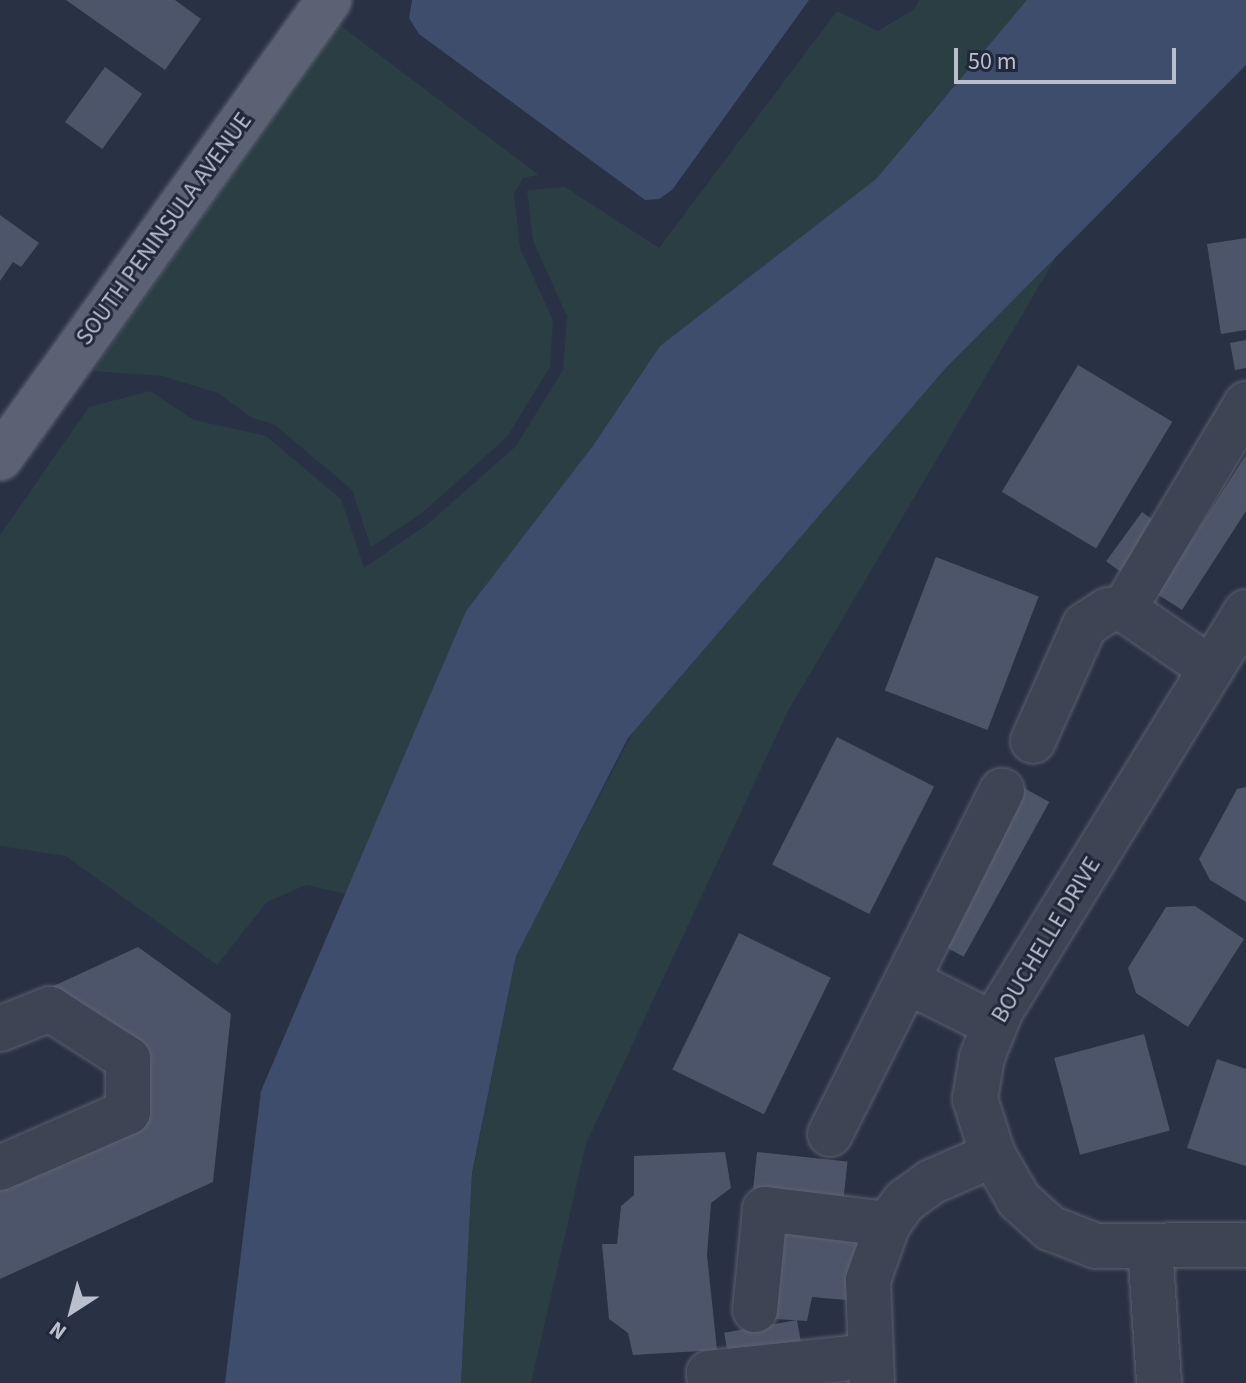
<!DOCTYPE html>
<html>
<head>
<meta charset="utf-8">
<style>
	body { margin:0 }
	#map { position:relative; width:1246px; height:1383px; overflow:hidden; background:#293144; font-family:"Source Sans 3",sans-serif }
	div>[style] { position:absolute }
	.green>* { inset:0; background:#2b3e44 }
	.water>* { inset:0; background:#3f4d6c }
	.building>* { inset:0; background:#4d556a; transform-origin:0 0 }
	.roads { filter:drop-shadow(0 0 2px #5b6171) drop-shadow(0 0 2px #5b6171) }
	.minor>* { height:44px; margin:-22px; padding:0 22px; transform-origin:22px; border-radius:22px; background:#3d4453 }
	.major>* { height:44px; margin:-22px; padding:0 22px; transform-origin:22px; border-radius:22px; background:#5b6273 }
	span { translate:-50% -50%; white-space:nowrap; text-align:center; line-height:1.15; -webkit-text-stroke:6px #212839; paint-order:stroke }
	.street-label { font-size:24px; color:#babfcd }
	.north { position:absolute; left:32px; top:1271px; width:80px; height:80px; -webkit-text-stroke:6px #212839; paint-order:stroke; rotate:216deg; font-size:22px; font-weight:700; line-height:32px; text-align:center; color:#babfcd }
	.north::after { content:''; display:block; margin:auto; width:28px; height:36px; background:#babfcd; clip-path:polygon(50% 0,100% 100%,50% 72%,0 100%) }
	.scale { position:absolute; left:954px; top:48px; width:222px; height:36px; box-sizing:border-box; border:4px solid #babfcd; border-top:0; padding-left:10px; font-size:24px; line-height:28px; white-space:nowrap; color:#babfcd; -webkit-text-stroke:6px #212839; paint-order:stroke }
</style>
</head>
<body>
<div id="map">
	<div class="green">
		<i style="clip-path:polygon(919px 0,1074px 0,942px 100px,876px 179px,660px 346px,592px 447px,466px 611px,346px 894px,306px 885px,267px 902px,217px 965px,66px 856px,0 846px,0 535px,89px 407px,150px 391px,194px 420px,266px 436px,341px 499px,364px 568px,429px 523px,516px 446px,563px 370px,567px 316px,533px 241px,527px 190px,565px 187px,659px 248px,837px 11px,878px 31px,914px 9px)"></i>
		<i style="clip-path:polygon(333px 20px,539px 175px,523px 178px,514px 194px,520px 248px,553px 320px,550px 367px,507px 437px,422px 513px,371px 547px,352px 490px,275px 425px,252px 418px,218px 393px,162px 376px,93px 371px,258px 137px)"></i>
		<i style="clip-path:polygon(1058px 254px,788px 711px,586px 1144px,531px 1383px,461px 1383px,472px 1175px,517px 952px,633px 732px,944px 370px)"></i>
	</div>
	<div class="water">
		<i style="clip-path:polygon(412px 0,809px 0,672px 190px,659px 199px,645px 200px,419px 34px,409px 18px)"></i>
		<i style="clip-path:polygon(1027px 0,1246px 0,1246px 65px,944px 370px,628px 738px,516px 956px,472px 1173px,461px 1383px,225px 1383px,261px 1091px,466px 611px,592px 447px,660px 346px,876px 179px)"></i>
	</div>
	<div class="building">
		<i style="clip-path:polygon(66px 0,175px 0,201px 19px,165px 70px)"></i>
		<i style="left:105px;top:67px;width:46px;height:68px;rotate:36deg"></i>
		<i style="clip-path:polygon(0 215px,39px 243px,21px 267px,13px 262px,0 281px)"></i>
		<i style="clip-path:polygon(1246px 238px,1246px 330px,1221px 334px,1207px 244px)"></i>
		<i style="clip-path:polygon(1246px 340px,1246px 368px,1235px 370px,1230px 343px)"></i>
		<i style="left:1078px;top:365px;width:110px;height:148px;rotate:31deg"></i>
		<i style="clip-path:polygon(1246px 455px,1246px 511px,1182px 610px,1157px 594px)"></i>
		<i style="left:1142px;top:512px;width:27px;height:61px;rotate:36deg"></i>
		<i style="left:936px;top:557px;width:110px;height:143px;rotate:21deg"></i>
		<i style="left:837px;top:737px;width:109px;height:143px;rotate:27deg"></i>
		<i style="clip-path:polygon(1246px 787px,1246px 902px,1210px 880px,1199px 859px,1237px 789px)"></i>
		<i style="left:1024px;top:788px;width:29px;height:177px;rotate:29deg"></i>
		<i style="clip-path:polygon(1195px 906px,1244px 939px,1188px 1027px,1136px 993px,1128px 968px,1166px 907px)"></i>
		<i style="left:739px;top:933px;width:102px;height:152px;rotate:26deg"></i>
		<i style="clip-path:polygon(138px 947px,231px 1014px,213px 1182px,0 1279px,0 1181px,135px 1120px,140px 1055px,47px 989px)"></i>
		<i style="left:1144px;top:1034px;width:100px;height:93px;rotate:75deg"></i>
		<i style="clip-path:polygon(1217px 1059px,1246px 1069px,1246px 1166px,1187px 1148px)"></i>
		<i style="clip-path:polygon(725px 1152px,731px 1188px,711px 1203px,707px 1255px,717px 1350px,633px 1355px,628px 1333px,609px 1319px,602px 1244px,617px 1244px,621px 1206px,634px 1195px,634px 1156px)"></i>
		<i style="left:757px;top:1152px;width:91px;height:40px;rotate:6deg"></i>
		<i style="clip-path:polygon(784px 1233px,862px 1239px,857px 1301px,812px 1297px,807px 1321px,775px 1319px)"></i>
		<i style="left:797px;top:1320px;width:28px;height:74px;rotate:80deg"></i>
	</div>
	<div class="roads">
		<div class="minor">
			<i style="left:1246px;top:612px;width:467px;rotate:121.6deg"></i>
			<i style="left:1001px;top:1010px;width:51px;rotate:112deg"></i>
			<i style="left:982px;top:1057px;width:43px;rotate:99.5deg"></i>
			<i style="left:975px;top:1099px;width:59px;rotate:72.2deg"></i>
			<i style="left:993px;top:1155px;width:52px;rotate:60deg"></i>
			<i style="left:1019px;top:1200px;width:42px;rotate:42.1deg"></i>
			<i style="left:1050px;top:1228px;width:49px;rotate:21.4deg"></i>
			<i style="left:1096px;top:1246px;width:150px;rotate:-0.4deg"></i>
			<i style="left:1211px;top:669px;width:106px;rotate:-145.4deg"></i>
			<i style="left:1124px;top:609px;width:239px;rotate:-59.2deg"></i>
			<i style="left:1033px;top:741px;width:127px;rotate:-65.9deg"></i>
			<i style="left:1085px;top:625px;width:27px;rotate:-33deg"></i>
			<i style="left:1108px;top:610px;width:16px;rotate:-4deg"></i>
			<i style="left:907px;top:981px;width:98px;rotate:26.6deg"></i>
			<i style="left:0;top:1029px;width:54px;rotate:-21.8deg"></i>
			<i style="left:50px;top:1009px;width:93px;rotate:32.7deg"></i>
			<i style="left:128px;top:1059px;width:53px;rotate:90deg"></i>
			<i style="left:128px;top:1112px;width:140px;rotate:156.4deg"></i>
			<i style="left:830px;top:1134px;width:384px;rotate:-63.4deg"></i>
			<i style="left:1150px;top:1246px;width:137px;rotate:86.2deg"></i>
			<i style="left:755px;top:1310px;width:101px;rotate:-84.3deg"></i>
			<i style="left:765px;top:1209px;width:124px;rotate:7deg"></i>
			<i style="left:710px;top:1383px;width:10px;rotate:-96deg"></i>
			<i style="left:709px;top:1373px;width:163px;rotate:-6deg"></i>
			<i style="left:872px;top:1383px;width:103px;rotate:-92.2deg"></i>
			<i style="left:868px;top:1280px;width:59px;rotate:-70.3deg"></i>
			<i style="left:888px;top:1224px;width:29px;rotate:-54deg"></i>
			<i style="left:905px;top:1201px;width:32px;rotate:-36deg"></i>
			<i style="left:931px;top:1182px;width:68px;rotate:-23.5deg"></i>
		</div>
		<div class="major">
			<i style="left:0;top:458px;width:564px;rotate:-54.31deg"></i>
		</div>
	</div>
	<div class="street-label">
		<span style="left:164px;top:229px;rotate:-54deg">SOUTH PENINSULA AVENUE</span>
		<span style="left:1046px;top:940px;rotate:-59deg">BOUCHELLE DRIVE</span>
	</div>
	<div class="north">N</div>
	<div class="scale">50 m</div>
</div>
</body>
</html>
